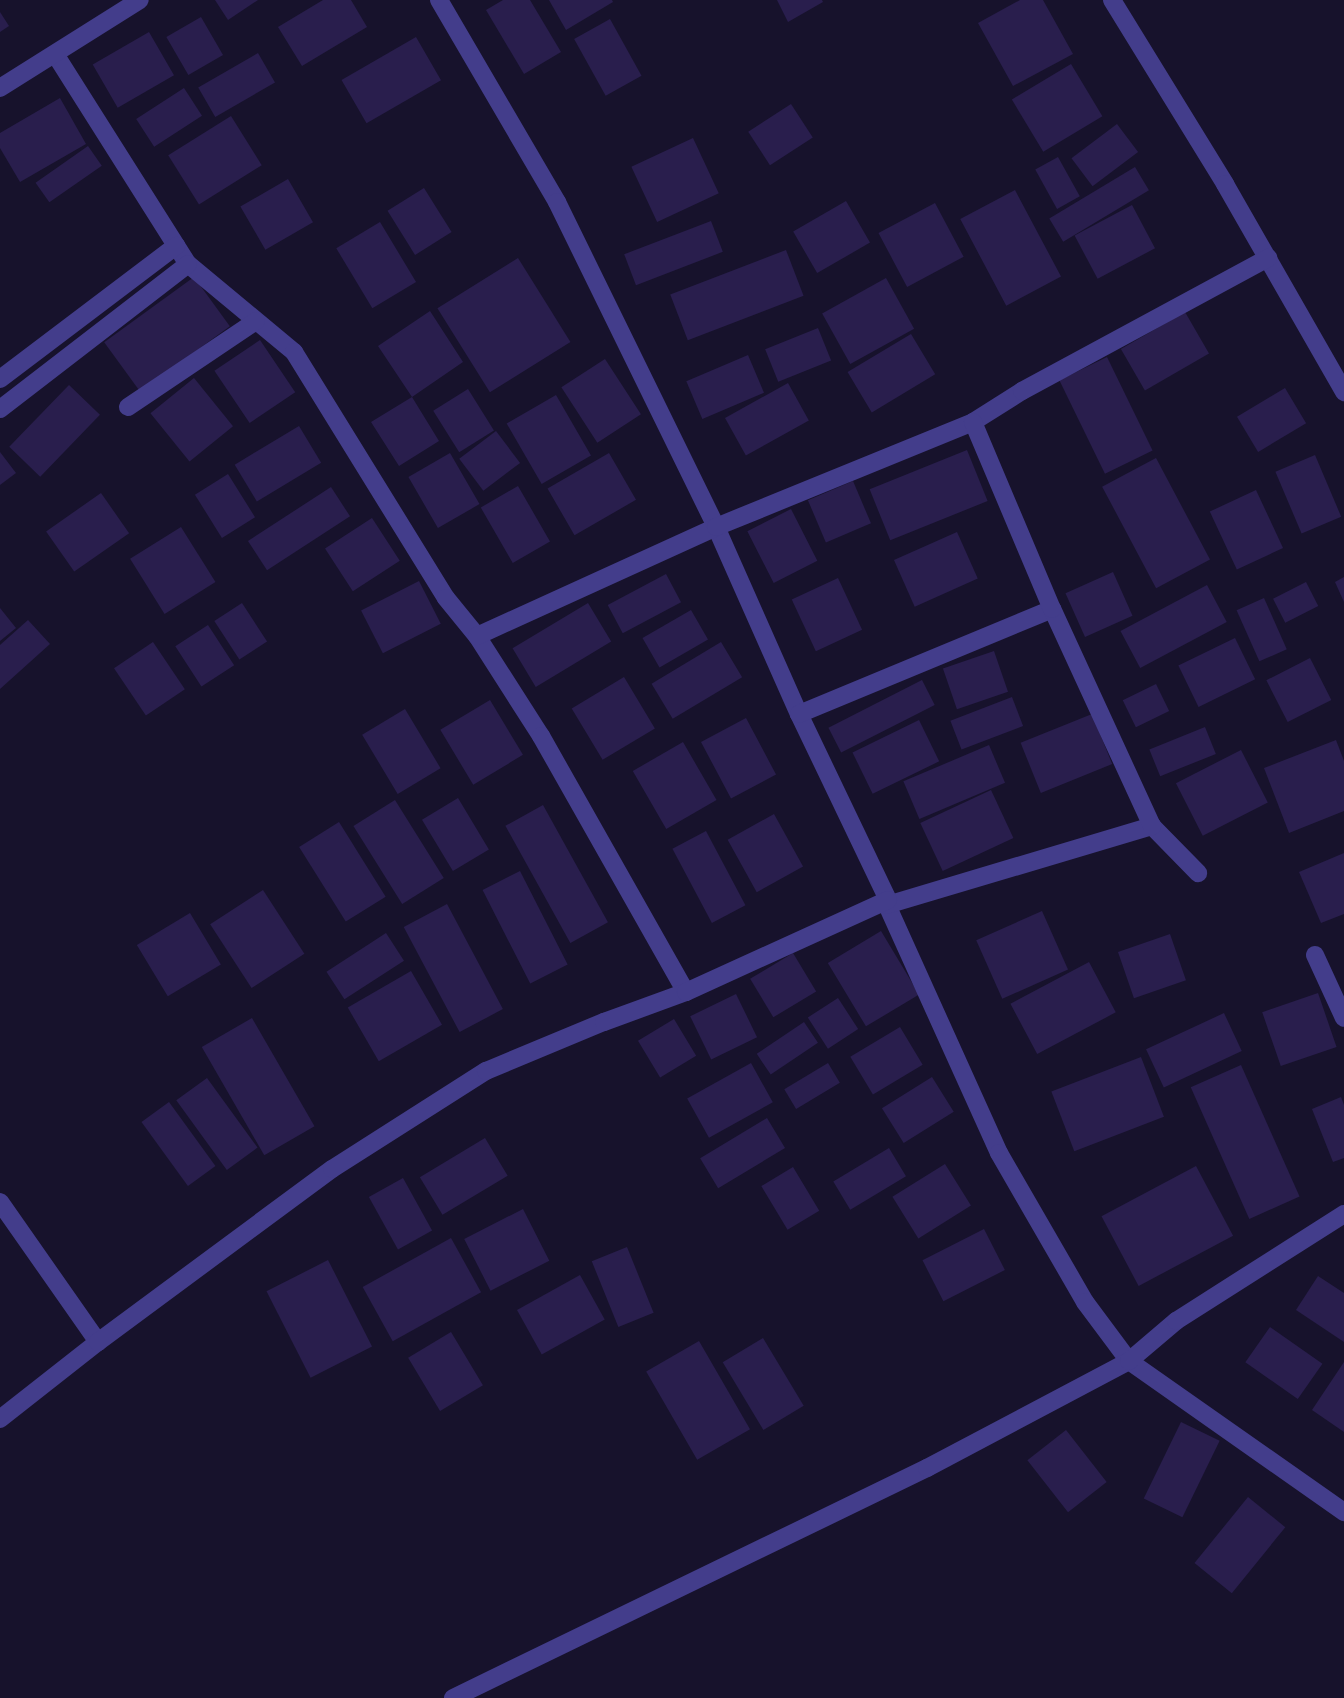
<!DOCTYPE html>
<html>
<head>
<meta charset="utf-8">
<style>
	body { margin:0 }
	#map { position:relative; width:1344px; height:1698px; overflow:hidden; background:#17122c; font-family:Quicksand,sans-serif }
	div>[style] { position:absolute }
	.building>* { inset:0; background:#291e4d; transform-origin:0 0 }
	.minor>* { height:18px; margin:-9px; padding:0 9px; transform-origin:9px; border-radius:9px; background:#433d8b }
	span { translate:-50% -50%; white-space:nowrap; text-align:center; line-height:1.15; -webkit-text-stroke:7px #17122c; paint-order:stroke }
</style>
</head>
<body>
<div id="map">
	<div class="building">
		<i style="clip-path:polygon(215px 0,258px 0,228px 20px)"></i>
		<i style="clip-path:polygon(323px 0,351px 0,367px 27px,302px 66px,278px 27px)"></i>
		<i style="clip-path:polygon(503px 0,530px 0,561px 52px,524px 74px,486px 10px)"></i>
		<i style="clip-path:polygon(549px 0,612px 0,613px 2px,566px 30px)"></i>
		<i style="clip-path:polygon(777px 0,822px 0,823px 2px,788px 22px)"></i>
		<i style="clip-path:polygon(1020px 0,1043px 0,1073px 54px,1013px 86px,978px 23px)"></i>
		<i style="clip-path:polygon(0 12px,9px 26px,0 32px)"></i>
		<i style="left:201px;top:17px;width:44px;height:40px;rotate:60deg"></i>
		<i style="left:610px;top:19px;width:65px;height:41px;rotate:61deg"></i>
		<i style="left:149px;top:32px;width:50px;height:65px;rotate:60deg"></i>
		<i style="left:416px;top:37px;width:50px;height:86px;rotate:60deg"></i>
		<i style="left:258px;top:53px;width:34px;height:69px;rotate:60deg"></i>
		<i style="left:1071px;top:64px;width:61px;height:69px;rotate:59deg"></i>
		<i style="left:184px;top:88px;width:33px;height:57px;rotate:57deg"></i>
		<i style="clip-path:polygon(60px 98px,86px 144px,20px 182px,0 148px,0 133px)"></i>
		<i style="left:791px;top:104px;width:40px;height:51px;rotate:57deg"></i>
		<i style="left:231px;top:116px;width:58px;height:74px;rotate:58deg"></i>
		<i style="left:1117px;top:124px;width:35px;height:57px;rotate:53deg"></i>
		<i style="left:693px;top:138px;width:61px;height:68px;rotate:65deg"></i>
		<i style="left:88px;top:146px;width:24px;height:64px;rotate:55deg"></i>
		<i style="left:1058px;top:157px;width:45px;height:26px;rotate:61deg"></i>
		<i style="left:1135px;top:167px;width:27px;height:100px;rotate:59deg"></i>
		<i style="left:288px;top:179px;width:50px;height:55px;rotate:60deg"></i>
		<i style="left:424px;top:188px;width:52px;height:43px;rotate:58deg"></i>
		<i style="left:1015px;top:190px;width:98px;height:62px;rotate:62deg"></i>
		<i style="left:846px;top:201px;width:48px;height:61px;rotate:60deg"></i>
		<i style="left:935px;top:203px;width:61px;height:64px;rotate:62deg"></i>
		<i style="left:1132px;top:205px;width:49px;height:65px;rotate:62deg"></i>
		<i style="left:711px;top:221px;width:33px;height:93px;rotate:69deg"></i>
		<i style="left:380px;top:222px;width:70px;height:51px;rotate:59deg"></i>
		<i style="left:786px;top:250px;width:49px;height:124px;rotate:69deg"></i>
		<i style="left:518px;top:258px;width:99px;height:95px;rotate:58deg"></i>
		<i style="left:194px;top:277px;width:61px;height:111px;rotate:54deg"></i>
		<i style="left:886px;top:278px;width:58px;height:73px;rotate:61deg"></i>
		<i style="clip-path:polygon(430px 311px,463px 362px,412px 397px,439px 441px,399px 466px,371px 422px,412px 397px,378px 346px)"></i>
		<i style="left:1185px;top:312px;width:48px;height:74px;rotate:60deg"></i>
		<i style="left:818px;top:328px;width:35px;height:57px;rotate:68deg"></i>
		<i style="left:911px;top:334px;width:47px;height:74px;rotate:59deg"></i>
		<i style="left:260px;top:340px;width:63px;height:55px;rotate:56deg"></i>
		<i style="left:748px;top:355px;width:41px;height:67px;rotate:67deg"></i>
		<i style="left:1107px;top:357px;width:104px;height:53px;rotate:64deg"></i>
		<i style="left:605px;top:359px;width:66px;height:52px;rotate:57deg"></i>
		<i style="left:194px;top:378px;width:62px;height:56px;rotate:51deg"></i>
		<i style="left:788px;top:383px;width:43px;height:72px;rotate:61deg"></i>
		<i style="left:69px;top:385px;width:43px;height:86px;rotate:44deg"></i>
		<i style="left:1285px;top:388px;width:41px;height:56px;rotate:59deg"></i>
		<i style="left:468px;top:389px;width:49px;height:41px;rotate:58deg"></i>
		<i style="left:556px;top:395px;width:70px;height:57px;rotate:60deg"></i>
		<i style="left:299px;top:426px;width:43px;height:75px;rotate:59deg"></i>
		<i style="left:496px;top:431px;width:40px;height:46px;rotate:53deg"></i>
		<i style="left:967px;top:450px;width:55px;height:105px;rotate:68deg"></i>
		<i style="clip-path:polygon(0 452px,16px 473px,0 485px)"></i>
		<i style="left:450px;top:453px;width:59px;height:48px;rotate:60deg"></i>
		<i style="left:609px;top:453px;width:54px;height:71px;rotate:60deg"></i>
		<i style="left:1315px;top:455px;width:67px;height:43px;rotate:67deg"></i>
		<i style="left:1156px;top:458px;width:115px;height:61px;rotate:62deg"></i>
		<i style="left:228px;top:474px;width:51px;height:39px;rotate:58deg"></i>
		<i style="left:853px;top:481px;width:46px;height:49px;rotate:67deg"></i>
		<i style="left:518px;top:486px;width:64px;height:43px;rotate:60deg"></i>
		<i style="left:331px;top:487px;width:35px;height:99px;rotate:57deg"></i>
		<i style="left:1256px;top:490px;width:64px;height:51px;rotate:65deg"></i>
		<i style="left:101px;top:493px;width:49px;height:67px;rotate:55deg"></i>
		<i style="left:791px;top:509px;width:58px;height:49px;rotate:63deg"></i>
		<i style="left:372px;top:518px;width:51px;height:56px;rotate:57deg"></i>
		<i style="left:181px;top:527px;width:65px;height:60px;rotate:58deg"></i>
		<i style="left:957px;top:532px;width:51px;height:69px;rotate:66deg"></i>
		<i style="left:1113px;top:572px;width:48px;height:52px;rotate:66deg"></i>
		<i style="left:666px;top:574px;width:32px;height:66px;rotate:62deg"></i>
		<i style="clip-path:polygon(1344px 577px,1344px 602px,1335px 582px)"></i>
		<i style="left:838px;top:578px;width:57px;height:51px;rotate:65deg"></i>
		<i style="left:419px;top:581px;width:48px;height:65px;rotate:63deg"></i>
		<i style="left:1306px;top:582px;width:27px;height:37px;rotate:63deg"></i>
		<i style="left:1207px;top:585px;width:42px;height:98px;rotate:62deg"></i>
		<i style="left:1264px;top:598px;width:56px;height:30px;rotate:66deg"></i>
		<i style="left:242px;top:603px;width:46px;height:33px;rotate:57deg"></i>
		<i style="left:588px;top:603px;width:45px;height:88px;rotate:59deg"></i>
		<i style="clip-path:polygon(0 608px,16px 628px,0 641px)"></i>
		<i style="left:691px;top:610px;width:34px;height:56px;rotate:60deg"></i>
		<i style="clip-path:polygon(28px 620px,50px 644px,0 689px,0 645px)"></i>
		<i style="left:208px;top:625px;width:48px;height:39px;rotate:57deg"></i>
		<i style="left:1235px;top:638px;width:46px;height:63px;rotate:64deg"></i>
		<i style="left:153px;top:642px;width:57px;height:47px;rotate:56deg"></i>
		<i style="left:721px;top:642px;width:41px;height:81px;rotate:59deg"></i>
		<i style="left:994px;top:651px;width:43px;height:54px;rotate:71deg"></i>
		<i style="left:1310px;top:658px;width:47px;height:49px;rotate:63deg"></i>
		<i style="left:624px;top:677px;width:60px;height:61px;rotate:59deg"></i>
		<i style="left:922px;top:680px;width:28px;height:105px;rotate:63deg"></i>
		<i style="left:1156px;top:684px;width:30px;height:37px;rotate:64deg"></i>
		<i style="left:1012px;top:697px;width:31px;height:66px;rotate:69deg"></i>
		<i style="left:490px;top:700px;width:64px;height:58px;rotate:59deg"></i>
		<i style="left:405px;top:709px;width:69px;height:50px;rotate:59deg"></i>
		<i style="left:1092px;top:714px;width:54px;height:77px;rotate:68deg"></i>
		<i style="left:746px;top:718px;width:64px;height:51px;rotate:62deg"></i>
		<i style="left:919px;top:720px;width:46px;height:74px;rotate:64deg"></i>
		<i style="left:1205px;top:727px;width:29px;height:60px;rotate:68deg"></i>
		<i style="clip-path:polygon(1336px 740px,1344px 761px,1344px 811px,1289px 833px,1264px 768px)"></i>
		<i style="left:683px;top:742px;width:67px;height:58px;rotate:60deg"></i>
		<i style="left:989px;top:745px;width:41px;height:93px;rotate:67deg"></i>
		<i style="left:1241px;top:750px;width:59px;height:73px;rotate:63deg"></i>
		<i style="left:991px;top:790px;width:53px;height:78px;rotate:65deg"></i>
		<i style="left:458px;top:798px;width:60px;height:42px;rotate:59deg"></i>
		<i style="left:395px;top:800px;width:92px;height:49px;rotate:58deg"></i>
		<i style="left:543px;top:805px;width:134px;height:43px;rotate:61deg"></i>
		<i style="left:774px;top:814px;width:60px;height:53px;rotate:61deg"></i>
		<i style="left:339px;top:822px;width:88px;height:47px;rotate:58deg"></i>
		<i style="left:706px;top:831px;width:84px;height:38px;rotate:62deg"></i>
		<i style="clip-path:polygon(1344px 853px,1344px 914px,1321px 923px,1299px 872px)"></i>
		<i style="left:520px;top:871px;width:105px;height:42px;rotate:63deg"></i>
		<i style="left:263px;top:890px;width:76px;height:63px;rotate:57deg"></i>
		<i style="left:447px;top:904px;width:119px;height:49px;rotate:62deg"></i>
		<i style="left:1042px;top:911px;width:64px;height:72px;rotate:66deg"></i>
		<i style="left:190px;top:913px;width:60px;height:62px;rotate:59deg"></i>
		<i style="left:881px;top:931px;width:74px;height:62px;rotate:59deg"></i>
		<i style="left:386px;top:933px;width:33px;height:71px;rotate:57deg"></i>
		<i style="left:1170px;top:934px;width:49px;height:55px;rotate:71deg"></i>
		<i style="left:793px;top:953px;width:45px;height:50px;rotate:59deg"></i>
		<i style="left:1089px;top:962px;width:57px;height:89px;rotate:62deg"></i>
		<i style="left:411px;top:971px;width:62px;height:73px;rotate:60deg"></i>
		<i style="left:1318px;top:993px;width:57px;height:59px;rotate:71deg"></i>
		<i style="left:736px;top:994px;width:48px;height:51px;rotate:64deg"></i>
		<i style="left:838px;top:998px;width:37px;height:36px;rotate:57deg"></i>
		<i style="left:1224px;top:1013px;width:42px;height:86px;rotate:65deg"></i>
		<i style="left:252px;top:1018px;width:125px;height:58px;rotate:60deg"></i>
		<i style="left:674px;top:1019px;width:43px;height:42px;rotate:59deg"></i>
		<i style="left:804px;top:1022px;width:25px;height:57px;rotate:56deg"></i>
		<i style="left:900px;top:1027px;width:44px;height:58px;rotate:59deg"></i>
		<i style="left:1141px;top:1057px;width:64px;height:96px;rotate:69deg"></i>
		<i style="left:751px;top:1063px;width:45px;height:73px;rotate:61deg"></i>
		<i style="left:828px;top:1063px;width:23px;height:51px;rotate:59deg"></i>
		<i style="left:1241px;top:1065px;width:144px;height:55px;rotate:66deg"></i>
		<i style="left:932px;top:1077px;width:41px;height:59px;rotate:58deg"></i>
		<i style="left:207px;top:1078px;width:86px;height:38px;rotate:54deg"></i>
		<i style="clip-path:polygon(1341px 1097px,1344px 1105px,1344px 1158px,1333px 1162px,1312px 1109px)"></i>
		<i style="left:169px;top:1102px;width:79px;height:34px;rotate:54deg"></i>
		<i style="left:767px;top:1118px;width:35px;height:78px;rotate:59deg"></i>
		<i style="left:485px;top:1138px;width:44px;height:76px;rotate:59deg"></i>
		<i style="left:889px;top:1148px;width:33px;height:65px;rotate:59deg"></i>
		<i style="left:945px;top:1164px;width:49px;height:62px;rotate:58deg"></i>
		<i style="left:1196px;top:1166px;width:79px;height:107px;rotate:62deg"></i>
		<i style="left:793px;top:1167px;width:51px;height:37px;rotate:59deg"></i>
		<i style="left:403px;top:1178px;width:60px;height:39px;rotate:61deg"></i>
		<i style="left:523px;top:1209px;width:58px;height:66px;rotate:63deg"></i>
		<i style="left:984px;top:1229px;width:46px;height:69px;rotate:63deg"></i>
		<i style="left:451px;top:1238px;width:62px;height:101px;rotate:61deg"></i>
		<i style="left:627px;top:1247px;width:71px;height:38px;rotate:68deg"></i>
		<i style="left:328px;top:1260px;width:97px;height:69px;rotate:63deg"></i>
		<i style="left:580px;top:1275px;width:51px;height:72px;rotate:61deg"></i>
		<i style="clip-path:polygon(1318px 1276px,1344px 1293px,1344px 1342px,1296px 1310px)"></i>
		<i style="left:1270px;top:1327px;width:64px;height:43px;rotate:35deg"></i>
		<i style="left:451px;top:1332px;width:62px;height:50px;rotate:59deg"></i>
		<i style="left:763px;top:1338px;width:79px;height:47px;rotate:59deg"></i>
		<i style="left:699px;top:1341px;width:102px;height:61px;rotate:60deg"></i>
		<i style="clip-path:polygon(1344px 1362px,1344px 1432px,1312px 1410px)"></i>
		<i style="left:1181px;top:1422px;width:43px;height:85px;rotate:26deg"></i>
		<i style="left:1066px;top:1430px;width:66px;height:49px;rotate:52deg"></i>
		<i style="left:1248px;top:1497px;width:48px;height:85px;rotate:39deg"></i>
	</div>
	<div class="minor">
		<i style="left:439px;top:0;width:234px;rotate:59.7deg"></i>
		<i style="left:557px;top:202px;width:362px;rotate:63.9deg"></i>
		<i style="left:716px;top:527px;width:205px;rotate:66.1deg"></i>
		<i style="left:799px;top:714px;width:206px;rotate:64.4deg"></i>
		<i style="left:888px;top:900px;width:5px;rotate:101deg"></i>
		<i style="left:887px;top:905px;width:272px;rotate:65.7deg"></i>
		<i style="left:999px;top:1153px;width:172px;rotate:60deg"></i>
		<i style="left:1085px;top:1302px;width:74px;rotate:53.3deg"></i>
		<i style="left:1129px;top:1361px;width:263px;rotate:35.1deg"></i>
		<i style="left:1112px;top:0;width:216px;rotate:58.4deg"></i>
		<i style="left:1225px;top:184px;width:240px;rotate:60.2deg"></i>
		<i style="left:55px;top:54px;width:249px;rotate:57.7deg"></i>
		<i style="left:188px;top:264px;width:138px;rotate:39.7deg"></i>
		<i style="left:294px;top:352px;width:289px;rotate:58.3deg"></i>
		<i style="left:446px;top:598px;width:49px;rotate:50.8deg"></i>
		<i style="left:477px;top:636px;width:119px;rotate:57.4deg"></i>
		<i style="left:541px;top:736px;width:294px;rotate:60.5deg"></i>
		<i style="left:0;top:88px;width:165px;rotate:-32.2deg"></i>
		<i style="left:0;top:379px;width:221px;rotate:-37.1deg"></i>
		<i style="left:128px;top:407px;width:154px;rotate:-33.9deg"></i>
		<i style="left:0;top:409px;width:237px;rotate:-37.6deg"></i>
		<i style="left:477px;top:636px;width:263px;rotate:-24.5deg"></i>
		<i style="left:716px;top:527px;width:278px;rotate:-22.2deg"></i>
		<i style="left:973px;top:422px;width:58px;rotate:-32.3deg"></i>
		<i style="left:1022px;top:391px;width:280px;rotate:-28.4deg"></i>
		<i style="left:799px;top:714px;width:274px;rotate:-22.5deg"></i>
		<i style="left:1152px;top:826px;width:66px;rotate:45.6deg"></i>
		<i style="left:887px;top:905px;width:277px;rotate:-16.6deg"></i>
		<i style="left:1152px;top:826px;width:239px;rotate:-114.7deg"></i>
		<i style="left:1052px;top:609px;width:203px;rotate:-112.9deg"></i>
		<i style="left:1315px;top:955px;width:69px;rotate:65.3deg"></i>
		<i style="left:0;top:1202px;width:171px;rotate:55deg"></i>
		<i style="left:0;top:1419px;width:125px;rotate:-38.2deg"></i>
		<i style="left:98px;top:1342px;width:291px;rotate:-36.5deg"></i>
		<i style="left:332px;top:1169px;width:183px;rotate:-32.5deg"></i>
		<i style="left:486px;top:1071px;width:128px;rotate:-22.6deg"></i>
		<i style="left:604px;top:1022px;width:87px;rotate:-20.1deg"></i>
		<i style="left:686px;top:992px;width:222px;rotate:-24.5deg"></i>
		<i style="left:453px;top:1698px;width:527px;rotate:-25.88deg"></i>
		<i style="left:927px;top:1468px;width:229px;rotate:-27.9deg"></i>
		<i style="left:1129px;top:1361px;width:62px;rotate:-40.4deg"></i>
		<i style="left:1176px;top:1321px;width:199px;rotate:-32.5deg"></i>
	</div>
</div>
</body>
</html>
